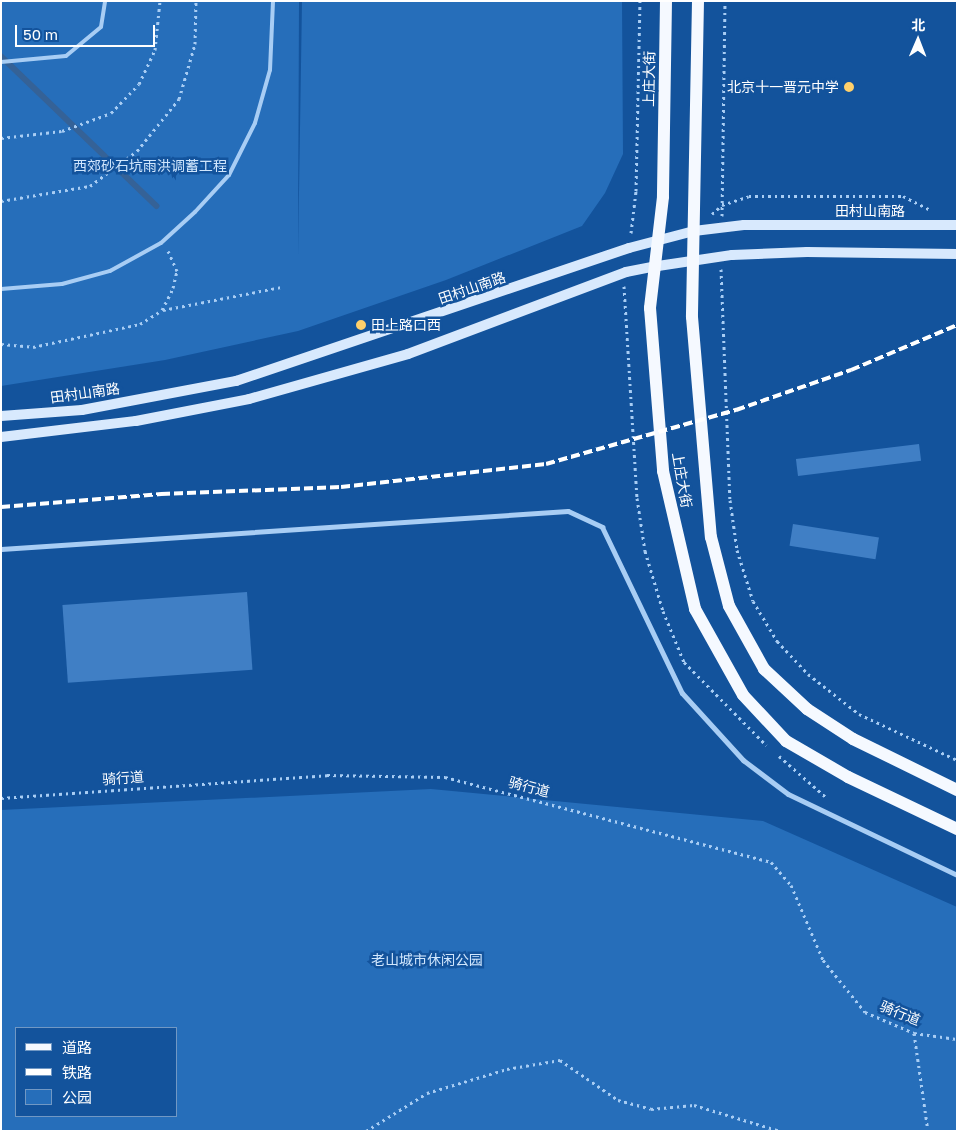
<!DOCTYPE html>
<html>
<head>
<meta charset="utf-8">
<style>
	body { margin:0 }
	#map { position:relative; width:958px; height:1132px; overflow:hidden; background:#13539c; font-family:"Golos Text","Noto Sans SC",sans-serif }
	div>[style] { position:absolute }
	.green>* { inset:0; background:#266eba }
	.stream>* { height:5.5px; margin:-2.75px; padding:0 2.75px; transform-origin:2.75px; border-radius:2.75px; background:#356297 }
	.building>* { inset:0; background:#407fc5; transform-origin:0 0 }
	.path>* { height:3px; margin-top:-1.5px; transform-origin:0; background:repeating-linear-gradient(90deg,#a8cdf4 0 2.5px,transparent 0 6.5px) }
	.service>* { height:4px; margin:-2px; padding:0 2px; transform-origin:2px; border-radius:2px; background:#a8cdf4 }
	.minor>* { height:5px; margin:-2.5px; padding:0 2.5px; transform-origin:2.5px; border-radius:2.5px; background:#a8cdf4 }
	.secondary>* { height:10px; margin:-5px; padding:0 5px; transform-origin:5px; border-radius:5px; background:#d8e9fd }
	.primary>* { height:12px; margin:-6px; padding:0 6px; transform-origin:6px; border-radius:6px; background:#f5f9ff }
	.rail>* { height:4px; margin-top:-2px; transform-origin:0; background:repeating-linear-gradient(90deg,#fff 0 9px,transparent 0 13px) }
	.dots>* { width:14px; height:14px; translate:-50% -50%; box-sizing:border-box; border:2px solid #13539c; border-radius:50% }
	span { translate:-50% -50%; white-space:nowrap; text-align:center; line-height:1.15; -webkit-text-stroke:5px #13539c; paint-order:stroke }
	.street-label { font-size:14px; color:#fff }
	.poi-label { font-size:14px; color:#fff }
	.right { translate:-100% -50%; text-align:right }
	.left { translate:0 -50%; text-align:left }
	.park-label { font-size:14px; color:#d0e6fd }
	.frame { position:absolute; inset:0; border:2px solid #fff; pointer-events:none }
	.legend { position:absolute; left:15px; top:1027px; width:162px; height:90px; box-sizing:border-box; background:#13539c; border:1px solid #7198c4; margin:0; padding:6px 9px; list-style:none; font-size:15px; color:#fff }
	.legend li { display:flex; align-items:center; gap:10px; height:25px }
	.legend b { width:25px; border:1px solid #7198c4 }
	.north { position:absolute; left:893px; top:15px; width:50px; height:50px; -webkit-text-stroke:4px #13539c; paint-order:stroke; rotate:1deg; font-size:14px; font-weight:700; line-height:20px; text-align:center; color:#fff }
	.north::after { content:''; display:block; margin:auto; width:18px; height:22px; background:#fff; clip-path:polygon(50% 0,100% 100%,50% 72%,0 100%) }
	.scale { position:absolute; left:15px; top:25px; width:140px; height:22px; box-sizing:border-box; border:2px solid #fff; border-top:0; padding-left:6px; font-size:15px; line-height:18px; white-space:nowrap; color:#fff; -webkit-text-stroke:4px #13539c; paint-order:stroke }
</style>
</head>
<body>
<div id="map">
	<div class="green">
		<i style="clip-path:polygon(1px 1px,299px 1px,298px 256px,302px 1px,622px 1px,623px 154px,605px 193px,582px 226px,446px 280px,298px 331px,165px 360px,1px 386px)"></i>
		<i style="clip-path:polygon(evenodd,431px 789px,763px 821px,957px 907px,957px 1131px,1px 1131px,1px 810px,431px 789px,16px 1028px,176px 1028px,176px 1116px,16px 1116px,16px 1028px)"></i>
	</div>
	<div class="stream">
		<i style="left:1px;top:56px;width:216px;rotate:43.9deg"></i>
	</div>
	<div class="building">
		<i style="left:919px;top:444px;width:17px;height:124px;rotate:83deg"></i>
		<i style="left:793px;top:524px;width:87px;height:22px;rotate:9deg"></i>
		<i style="left:247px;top:592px;width:78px;height:185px;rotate:86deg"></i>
	</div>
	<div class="path">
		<i style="left:1px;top:138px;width:61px;rotate:-6.5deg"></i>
		<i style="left:62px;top:131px;width:52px;rotate:-20.2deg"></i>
		<i style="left:111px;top:113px;width:40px;rotate:-46deg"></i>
		<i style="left:139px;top:84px;width:38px;rotate:-65deg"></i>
		<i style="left:155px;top:50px;width:49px;rotate:-84.2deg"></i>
		<i style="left:1px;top:201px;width:90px;rotate:-9.6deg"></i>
		<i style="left:90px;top:186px;width:59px;rotate:-36.7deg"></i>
		<i style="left:137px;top:151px;width:67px;rotate:-51.1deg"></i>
		<i style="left:179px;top:99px;width:57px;rotate:-73.8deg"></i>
		<i style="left:195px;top:44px;width:43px;rotate:-88.7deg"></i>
		<i style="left:712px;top:214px;width:13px;rotate:-42deg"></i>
		<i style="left:722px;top:205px;width:28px;rotate:-18deg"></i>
		<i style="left:749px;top:196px;width:154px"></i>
		<i style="left:903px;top:196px;width:30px;rotate:27deg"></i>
		<i style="left:722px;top:216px;width:215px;rotate:-89.2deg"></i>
		<i style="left:631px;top:233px;width:42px;rotate:-83.2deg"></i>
		<i style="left:636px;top:191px;width:190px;rotate:-88.8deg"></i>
		<i style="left:721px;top:269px;width:231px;rotate:87.8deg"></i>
		<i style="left:730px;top:500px;width:50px;rotate:82deg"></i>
		<i style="left:737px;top:550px;width:53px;rotate:72.6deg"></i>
		<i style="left:753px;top:601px;width:47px;rotate:59deg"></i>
		<i style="left:777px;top:641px;width:45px;rotate:46.8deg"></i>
		<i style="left:808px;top:674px;width:65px;rotate:38.1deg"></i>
		<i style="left:859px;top:714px;width:108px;rotate:25.1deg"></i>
		<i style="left:624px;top:286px;width:212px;rotate:86.5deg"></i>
		<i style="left:637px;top:498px;width:54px;rotate:81.4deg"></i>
		<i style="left:645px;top:551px;width:63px;rotate:73.3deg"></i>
		<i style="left:663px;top:611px;width:55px;rotate:67.6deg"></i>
		<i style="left:684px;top:662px;width:117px;rotate:45.3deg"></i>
		<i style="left:163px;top:310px;width:120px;rotate:-11deg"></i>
		<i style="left:1px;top:344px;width:32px;rotate:5deg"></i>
		<i style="left:33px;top:347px;width:109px;rotate:-12.1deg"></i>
		<i style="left:140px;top:324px;width:26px;rotate:-32deg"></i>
		<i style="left:162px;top:310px;width:25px;rotate:-63deg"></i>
		<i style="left:173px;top:288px;width:17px;rotate:-77deg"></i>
		<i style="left:177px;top:271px;width:22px;rotate:-114deg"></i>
		<i style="left:779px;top:756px;width:64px;rotate:41.2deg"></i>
		<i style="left:1px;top:798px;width:327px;rotate:-4deg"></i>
		<i style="left:327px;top:775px;width:118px;rotate:1deg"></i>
		<i style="left:445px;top:777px;width:337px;rotate:14.6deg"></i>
		<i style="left:771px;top:862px;width:30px;rotate:49deg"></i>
		<i style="left:791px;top:885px;width:82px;rotate:66.9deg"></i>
		<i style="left:823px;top:960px;width:67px;rotate:51.1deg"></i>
		<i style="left:865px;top:1012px;width:53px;rotate:23.2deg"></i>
		<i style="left:914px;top:1033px;width:43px;rotate:7.9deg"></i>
		<i style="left:914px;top:1033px;width:99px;rotate:81.9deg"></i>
		<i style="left:366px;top:1131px;width:72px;rotate:-31.9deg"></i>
		<i style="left:427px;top:1093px;width:84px;rotate:-16.7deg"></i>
		<i style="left:507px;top:1069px;width:54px;rotate:-9.6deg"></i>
		<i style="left:560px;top:1060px;width:70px;rotate:34.6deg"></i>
		<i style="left:618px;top:1100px;width:34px;rotate:15deg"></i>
		<i style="left:651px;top:1109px;width:43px;rotate:-5.3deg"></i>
		<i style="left:694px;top:1105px;width:90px;rotate:16.8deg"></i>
	</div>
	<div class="service">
		<i style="left:1px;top:62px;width:65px;rotate:-5.3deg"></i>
		<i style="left:66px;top:56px;width:45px;rotate:-39.6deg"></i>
		<i style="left:101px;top:27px;width:26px;rotate:-81deg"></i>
		<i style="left:1px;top:289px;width:61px;rotate:-4.7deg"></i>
		<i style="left:62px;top:284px;width:50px;rotate:-15.2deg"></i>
		<i style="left:110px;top:271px;width:58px;rotate:-28.8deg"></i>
		<i style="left:161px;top:243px;width:46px;rotate:-42.4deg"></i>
		<i style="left:195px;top:212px;width:50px;rotate:-47.4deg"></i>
		<i style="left:229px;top:175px;width:58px;rotate:-63.4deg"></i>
		<i style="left:255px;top:123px;width:55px;rotate:-74.2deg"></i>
		<i style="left:270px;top:70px;width:69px;rotate:-87.5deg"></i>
	</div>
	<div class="minor">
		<i style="left:1px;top:549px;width:568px;rotate:-3.83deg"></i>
		<i style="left:568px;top:511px;width:38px;rotate:25deg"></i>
		<i style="left:602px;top:527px;width:184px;rotate:64.3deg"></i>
		<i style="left:682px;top:693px;width:91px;rotate:47.7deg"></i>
		<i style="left:743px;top:760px;width:56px;rotate:37.1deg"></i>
		<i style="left:788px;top:794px;width:187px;rotate:25.6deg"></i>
	</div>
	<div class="secondary">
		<i style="left:1px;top:416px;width:81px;rotate:-4.2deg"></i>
		<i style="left:82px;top:410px;width:157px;rotate:-10.7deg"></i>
		<i style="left:236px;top:381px;width:415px;rotate:-18.7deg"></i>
		<i style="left:629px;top:248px;width:67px;rotate:-14.7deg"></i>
		<i style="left:694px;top:231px;width:50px;rotate:-6.8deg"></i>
		<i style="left:744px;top:225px;width:213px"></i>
		<i style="left:1px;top:437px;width:136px;rotate:-6.8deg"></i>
		<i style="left:136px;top:421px;width:115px;rotate:-11deg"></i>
		<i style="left:249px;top:399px;width:165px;rotate:-15.8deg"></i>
		<i style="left:408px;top:354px;width:233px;rotate:-20.6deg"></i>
		<i style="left:626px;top:272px;width:33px;rotate:-11deg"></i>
		<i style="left:658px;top:266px;width:75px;rotate:-8.5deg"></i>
		<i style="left:732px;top:255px;width:75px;rotate:-2.3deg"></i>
		<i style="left:807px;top:252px;width:150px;rotate:0.8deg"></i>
	</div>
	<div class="primary">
		<i style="left:666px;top:1px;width:196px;rotate:90.9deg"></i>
		<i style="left:663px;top:197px;width:112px;rotate:96.7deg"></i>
		<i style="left:650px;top:308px;width:164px;rotate:85.4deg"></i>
		<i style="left:663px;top:471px;width:142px;rotate:76.9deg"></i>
		<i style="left:695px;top:609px;width:98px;rotate:60.8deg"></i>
		<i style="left:743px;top:695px;width:63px;rotate:46.9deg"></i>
		<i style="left:786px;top:741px;width:72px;rotate:30.1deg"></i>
		<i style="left:848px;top:777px;width:121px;rotate:25.5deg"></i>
		<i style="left:698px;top:1px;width:316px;rotate:91.1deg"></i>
		<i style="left:692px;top:317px;width:221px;rotate:85.1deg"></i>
		<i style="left:711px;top:537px;width:71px;rotate:75.4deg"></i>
		<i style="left:729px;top:606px;width:72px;rotate:60.9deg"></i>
		<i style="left:764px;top:669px;width:59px;rotate:42.9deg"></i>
		<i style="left:807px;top:709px;width:55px;rotate:33.1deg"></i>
		<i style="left:853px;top:739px;width:116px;rotate:26.1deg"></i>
	</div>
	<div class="rail">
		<i style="left:1px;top:507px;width:161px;rotate:-4.6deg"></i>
		<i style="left:161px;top:494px;width:180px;rotate:-2.2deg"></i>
		<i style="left:341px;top:487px;width:206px;rotate:-6.4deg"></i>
		<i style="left:546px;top:464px;width:198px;rotate:-15.9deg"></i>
		<i style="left:736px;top:410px;width:122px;rotate:-19.2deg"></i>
		<i style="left:851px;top:370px;width:115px;rotate:-23deg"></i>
	</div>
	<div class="dots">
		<i style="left:849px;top:87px;background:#ffd06b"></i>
		<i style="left:361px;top:325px;background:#ffd06b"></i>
	</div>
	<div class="street-label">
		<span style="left:649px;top:79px;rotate:-89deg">上庄大街</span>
		<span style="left:870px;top:211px">田村山南路</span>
		<span style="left:472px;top:288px;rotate:-19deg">田村山南路</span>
		<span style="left:85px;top:393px;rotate:-8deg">田村山南路</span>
		<span style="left:682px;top:480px;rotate:80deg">上庄大街</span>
		<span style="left:123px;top:778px;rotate:-4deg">骑行道</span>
		<span style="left:529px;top:787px;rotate:15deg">骑行道</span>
		<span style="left:900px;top:1013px;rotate:22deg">骑行道</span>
	</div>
	<div class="poi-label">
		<span class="right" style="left:839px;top:87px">北京十一晋元中学</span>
		<span class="left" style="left:371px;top:325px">田上路口西</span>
	</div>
	<div class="park-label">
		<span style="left:150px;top:166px">西郊砂石坑雨洪调蓄工程</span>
		<span style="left:427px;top:960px">老山城市休闲公园</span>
	</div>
	<div class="frame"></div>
	<ul class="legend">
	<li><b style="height:6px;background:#f5f9ff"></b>道路</li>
	<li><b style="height:6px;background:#fff"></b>铁路</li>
	<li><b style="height:14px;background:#266eba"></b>公园</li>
	</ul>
	<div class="north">北</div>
	<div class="scale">50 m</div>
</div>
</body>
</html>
